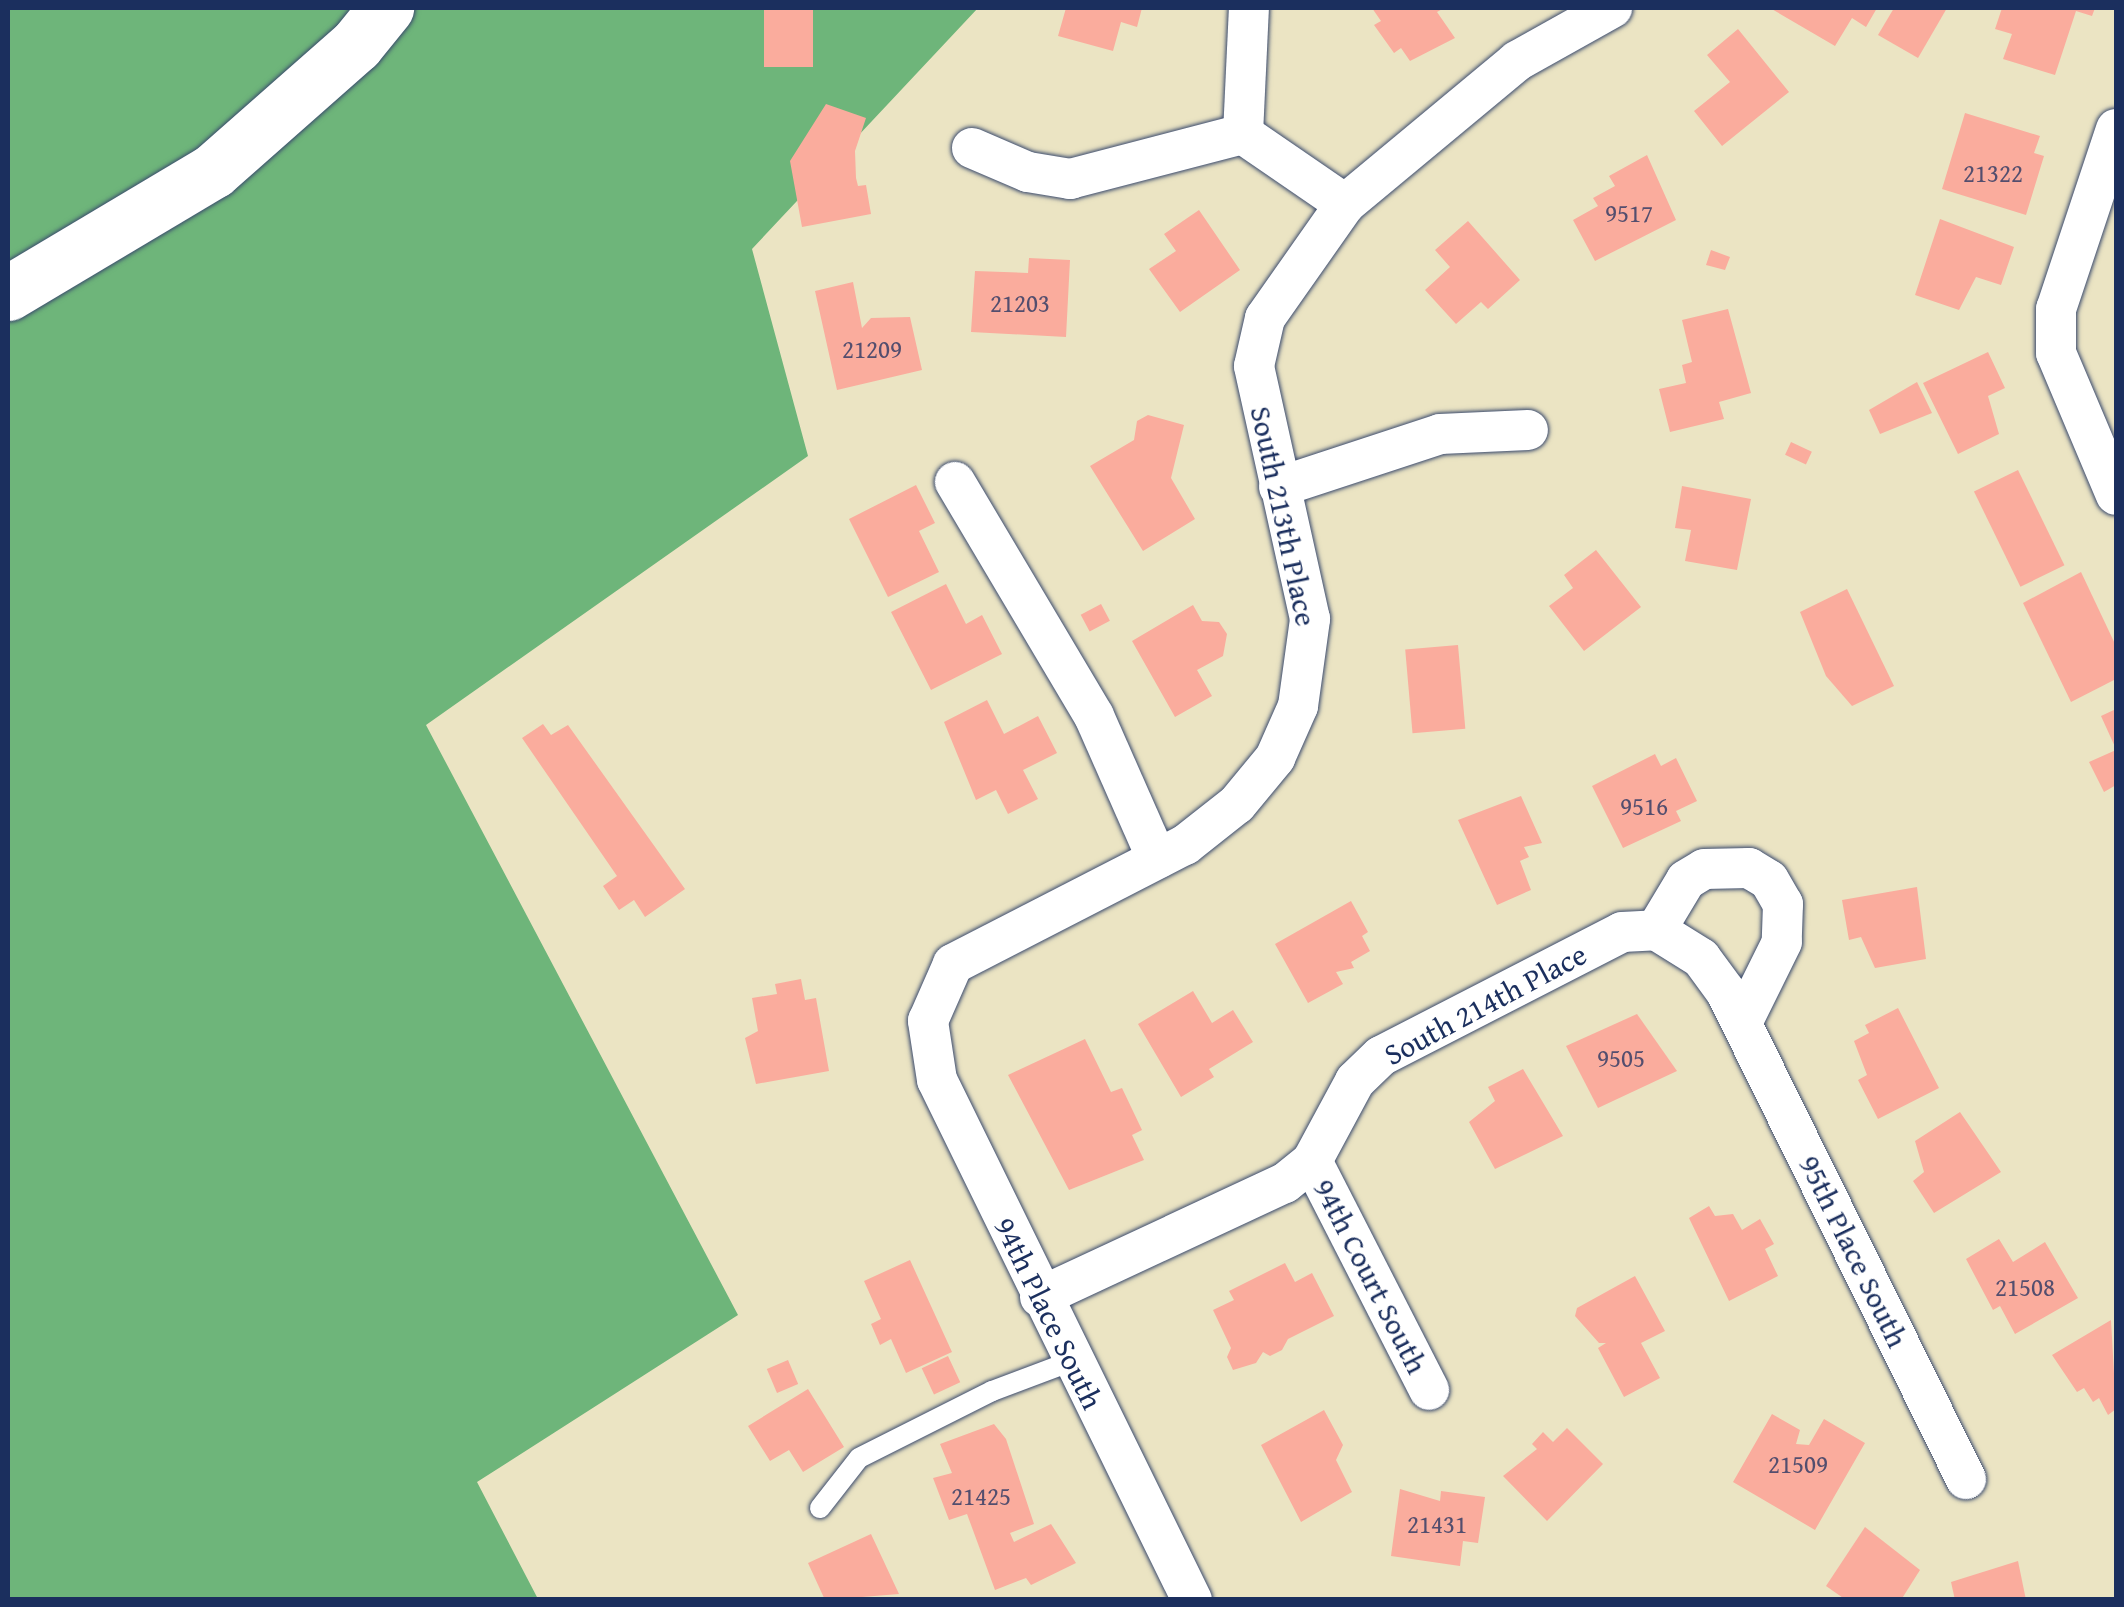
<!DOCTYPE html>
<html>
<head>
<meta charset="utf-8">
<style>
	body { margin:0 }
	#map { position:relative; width:2124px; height:1607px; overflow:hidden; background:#ebe4c3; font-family:"Gentium Book Plus",serif }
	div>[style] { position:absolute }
	.forest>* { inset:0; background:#6eb57a }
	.building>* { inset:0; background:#faac9d; transform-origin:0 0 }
	.roads { filter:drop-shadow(0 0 2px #3a4a6d) drop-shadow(0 0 2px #3a4a6d) }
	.lane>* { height:20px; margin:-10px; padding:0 10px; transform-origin:10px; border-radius:10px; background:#fff }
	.street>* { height:40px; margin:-20px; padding:0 20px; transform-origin:20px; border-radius:20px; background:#fff }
	.primary>* { height:55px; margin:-27.5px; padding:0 27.5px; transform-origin:27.5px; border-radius:27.5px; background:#fff }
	span { translate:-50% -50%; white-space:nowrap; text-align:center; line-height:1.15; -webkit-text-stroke:8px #fff; paint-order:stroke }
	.number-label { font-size:25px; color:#534e6e }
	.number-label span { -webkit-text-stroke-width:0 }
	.street-label { font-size:30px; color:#1b2f5e }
	.frame { position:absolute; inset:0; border:10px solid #1b2f5e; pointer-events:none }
</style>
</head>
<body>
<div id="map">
	<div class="forest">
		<i style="clip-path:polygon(8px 8px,978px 8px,752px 249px,808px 456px,426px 725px,738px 1315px,477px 1482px,538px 1599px,8px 1600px)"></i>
	</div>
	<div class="building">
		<i style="left:764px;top:8px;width:49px;height:59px"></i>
		<i style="clip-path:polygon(1066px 8px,1142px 8px,1137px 27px,1121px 22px,1113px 51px,1058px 36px)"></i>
		<i style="clip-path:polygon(1372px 8px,1444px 8px,1437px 12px,1455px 38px,1410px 61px,1401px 48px,1394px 53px,1374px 25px,1381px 21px)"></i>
		<i style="clip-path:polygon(1770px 8px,1877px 8px,1866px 27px,1852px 18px,1835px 46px)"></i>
		<i style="clip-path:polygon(1894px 8px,1947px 8px,1918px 58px,1878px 35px)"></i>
		<i style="clip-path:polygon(2002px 8px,2095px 8px,2092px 16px,2076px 11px,2055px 75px,2003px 59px,2012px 34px,1995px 29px)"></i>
		<i style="clip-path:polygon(1738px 29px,1789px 92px,1722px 146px,1694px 111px,1730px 82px,1707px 55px)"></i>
		<i style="clip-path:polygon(826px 104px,866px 118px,855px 151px,856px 178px,858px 186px,866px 185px,871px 214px,802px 227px,790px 161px)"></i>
		<i style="clip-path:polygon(1965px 113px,2040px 136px,2034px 153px,2044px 156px,2026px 215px,1942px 189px)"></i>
		<i style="clip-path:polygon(1647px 155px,1676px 220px,1595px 261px,1573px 220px,1598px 206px,1593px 198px,1615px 186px,1609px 176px)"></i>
		<i style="clip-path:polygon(1199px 210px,1240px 270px,1180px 312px,1149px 269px,1176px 251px,1164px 234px)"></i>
		<i style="clip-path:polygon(1940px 219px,2014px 247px,2001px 285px,1976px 277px,1959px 310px,1915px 295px)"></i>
		<i style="clip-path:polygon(1468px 221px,1520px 280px,1488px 309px,1481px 302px,1456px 324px,1425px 290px,1450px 267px,1435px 250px)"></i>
		<i style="clip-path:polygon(1711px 250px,1730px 257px,1725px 270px,1706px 265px)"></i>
		<i style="clip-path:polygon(1029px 258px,1070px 260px,1066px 337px,971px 332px,975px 271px,1028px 273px)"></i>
		<i style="clip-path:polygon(853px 282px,862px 328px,871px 318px,910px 317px,922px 370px,837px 390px,815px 291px)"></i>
		<i style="clip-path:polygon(1728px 309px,1751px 393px,1719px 402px,1724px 419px,1670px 432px,1659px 389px,1686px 383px,1682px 365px,1692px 362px,1682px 320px)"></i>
		<i style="clip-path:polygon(1988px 352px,2005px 388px,1988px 396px,1999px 434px,1958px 454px,1923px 383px)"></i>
		<i style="clip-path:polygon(1917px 382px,1932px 413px,1880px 434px,1869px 410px)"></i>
		<i style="clip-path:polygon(1148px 415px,1184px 425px,1171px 478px,1195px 519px,1143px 551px,1090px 466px,1134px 440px,1137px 421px)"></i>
		<i style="left:1791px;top:442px;width:23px;height:14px;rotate:25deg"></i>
		<i style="left:2018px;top:470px;width:106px;height:49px;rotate:64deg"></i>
		<i style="clip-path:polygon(916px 485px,935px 523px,919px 531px,939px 572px,888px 597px,849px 519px)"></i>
		<i style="clip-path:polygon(1682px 486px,1751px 499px,1737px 570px,1685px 561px,1691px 530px,1675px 528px)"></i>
		<i style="clip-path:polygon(1596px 550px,1641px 607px,1584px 651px,1549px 606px,1573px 588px,1564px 575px)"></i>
		<i style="clip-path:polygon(2081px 572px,2116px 646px,2116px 679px,2071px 702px,2023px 603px)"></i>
		<i style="clip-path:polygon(946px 584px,966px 624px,982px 615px,1002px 654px,931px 690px,891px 612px)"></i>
		<i style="clip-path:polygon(1847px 589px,1894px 686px,1852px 706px,1826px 676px,1800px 612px)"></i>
		<i style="left:1101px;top:604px;width:19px;height:23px;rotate:62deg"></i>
		<i style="clip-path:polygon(1193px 605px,1202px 621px,1219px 622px,1227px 634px,1223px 656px,1197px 670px,1212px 696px,1175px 717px,1132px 641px)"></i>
		<i style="left:1458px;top:645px;width:84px;height:53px;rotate:85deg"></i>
		<i style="clip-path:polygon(987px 700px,1004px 734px,1038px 716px,1057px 753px,1023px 770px,1038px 799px,1008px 814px,996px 790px,976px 800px,944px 722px)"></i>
		<i style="clip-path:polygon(2116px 709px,2116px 749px,2101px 716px)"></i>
		<i style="clip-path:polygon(543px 724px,551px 735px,568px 725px,685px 889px,645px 917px,634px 900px,619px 910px,603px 886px,617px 876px,522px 738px)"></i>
		<i style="clip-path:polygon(2116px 750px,2116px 785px,2104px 792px,2089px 762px)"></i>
		<i style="clip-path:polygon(1655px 754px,1661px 766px,1676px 758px,1697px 801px,1676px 811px,1681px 821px,1623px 848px,1592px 786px)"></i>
		<i style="clip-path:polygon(1521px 796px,1542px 843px,1524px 847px,1529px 857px,1520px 861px,1531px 890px,1497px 905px,1458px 820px)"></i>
		<i style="clip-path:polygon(1917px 887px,1926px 959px,1875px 968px,1861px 937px,1849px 940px,1842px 900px)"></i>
		<i style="clip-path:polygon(1351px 901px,1368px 932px,1362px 936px,1370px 951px,1351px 962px,1354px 968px,1336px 972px,1343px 984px,1308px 1003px,1275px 944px)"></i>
		<i style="clip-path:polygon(801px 979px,805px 1000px,816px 998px,829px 1071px,756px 1084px,745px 1038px,758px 1031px,752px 998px,777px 994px,775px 984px)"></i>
		<i style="clip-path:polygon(1193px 991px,1212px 1023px,1233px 1010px,1253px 1042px,1209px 1069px,1214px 1077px,1181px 1097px,1138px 1024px)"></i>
		<i style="clip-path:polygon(1898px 1008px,1939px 1088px,1878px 1119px,1858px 1080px,1867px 1075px,1854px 1041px,1869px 1033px,1865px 1025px)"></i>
		<i style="clip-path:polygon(1637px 1014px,1677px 1071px,1598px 1108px,1566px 1046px)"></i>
		<i style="clip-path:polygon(1085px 1039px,1111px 1092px,1122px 1088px,1142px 1130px,1132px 1135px,1144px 1160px,1069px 1190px,1008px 1075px)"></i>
		<i style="clip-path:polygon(1523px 1069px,1563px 1136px,1495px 1169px,1469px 1122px,1495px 1101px,1488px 1087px)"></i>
		<i style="clip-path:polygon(1960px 1112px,2001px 1172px,1934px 1213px,1913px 1181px,1924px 1172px,1915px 1141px)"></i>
		<i style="clip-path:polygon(1709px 1206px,1715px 1216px,1733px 1214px,1742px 1230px,1760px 1219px,1774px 1244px,1765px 1249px,1778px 1276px,1729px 1301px,1689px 1218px)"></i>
		<i style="clip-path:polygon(1999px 1239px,2013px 1262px,2045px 1242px,2078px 1298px,2015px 1334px,2000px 1306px,1993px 1310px,1966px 1259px)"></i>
		<i style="clip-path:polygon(910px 1260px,952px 1352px,906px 1373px,891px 1339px,880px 1345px,871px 1324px,881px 1319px,864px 1281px)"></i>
		<i style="clip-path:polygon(1285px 1263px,1295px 1282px,1312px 1273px,1334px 1316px,1288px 1339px,1282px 1350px,1270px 1356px,1263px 1352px,1256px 1363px,1233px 1370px,1227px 1357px,1231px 1348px,1213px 1310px,1234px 1300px,1229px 1291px)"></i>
		<i style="clip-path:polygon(1635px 1276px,1665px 1331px,1641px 1343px,1660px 1378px,1624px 1397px,1598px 1348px,1606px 1343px,1599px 1343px,1575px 1316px,1577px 1308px)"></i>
		<i style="clip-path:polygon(2111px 1320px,2116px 1409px,2108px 1415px,2099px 1398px,2093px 1402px,2084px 1388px,2077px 1392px,2052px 1355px)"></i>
		<i style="left:948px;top:1356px;width:29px;height:29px;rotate:65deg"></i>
		<i style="left:788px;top:1360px;width:26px;height:23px;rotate:67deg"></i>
		<i style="clip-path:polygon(808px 1389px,844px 1447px,803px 1472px,789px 1450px,770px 1461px,748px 1426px)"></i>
		<i style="clip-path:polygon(1324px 1410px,1343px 1445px,1336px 1460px,1352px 1492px,1301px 1522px,1261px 1445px)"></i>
		<i style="clip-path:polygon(1772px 1414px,1800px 1430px,1796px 1444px,1809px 1445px,1824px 1419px,1865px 1443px,1815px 1530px,1733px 1482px)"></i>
		<i style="clip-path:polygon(994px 1424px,1006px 1439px,1034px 1524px,1010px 1533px,1014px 1542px,1051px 1524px,1076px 1563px,1031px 1585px,1026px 1578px,995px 1590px,967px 1514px,949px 1520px,933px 1478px,952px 1473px,940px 1444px)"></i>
		<i style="clip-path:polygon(1567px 1428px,1603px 1464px,1547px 1521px,1503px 1476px,1537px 1449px,1532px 1444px,1543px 1432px,1553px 1442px)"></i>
		<i style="clip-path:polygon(1400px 1489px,1440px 1501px,1441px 1491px,1485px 1497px,1478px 1543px,1463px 1541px,1460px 1566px,1391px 1556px)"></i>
		<i style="clip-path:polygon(1865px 1527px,1920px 1570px,1901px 1600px,1846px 1600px,1826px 1586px)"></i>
		<i style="clip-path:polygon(871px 1534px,899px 1594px,825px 1600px,808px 1563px)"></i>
		<i style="clip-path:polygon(2018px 1561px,2026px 1600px,1955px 1600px,1951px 1582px)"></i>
	</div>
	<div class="roads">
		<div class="lane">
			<i style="left:820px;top:1508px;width:63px;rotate:-52deg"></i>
			<i style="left:859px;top:1458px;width:149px;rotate:-26.7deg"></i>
			<i style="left:992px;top:1391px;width:85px;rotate:-20.6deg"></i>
		</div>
		<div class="street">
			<i style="left:2116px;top:129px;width:190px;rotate:108.4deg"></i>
			<i style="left:2056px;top:309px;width:44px;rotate:90deg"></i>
			<i style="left:2056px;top:353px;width:154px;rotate:67.1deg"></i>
			<i style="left:1243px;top:134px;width:126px;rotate:-87.3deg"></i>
			<i style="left:1243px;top:134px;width:124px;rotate:34.5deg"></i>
			<i style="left:972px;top:148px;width:61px;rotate:23.2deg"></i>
			<i style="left:1028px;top:172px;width:43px;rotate:9.5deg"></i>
			<i style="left:1070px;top:179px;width:179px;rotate:-14.6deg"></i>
			<i style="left:955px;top:482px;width:272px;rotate:59.3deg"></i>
			<i style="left:1094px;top:716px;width:156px;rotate:66.2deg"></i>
			<i style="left:1279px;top:487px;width:169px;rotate:-18.2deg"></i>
			<i style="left:1440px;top:434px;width:88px;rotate:-2.6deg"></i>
			<i style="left:1656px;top:930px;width:58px;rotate:-59deg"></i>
			<i style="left:1686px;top:880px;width:21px;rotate:-31deg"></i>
			<i style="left:1704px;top:869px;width:45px;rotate:-1.3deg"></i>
			<i style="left:1749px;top:868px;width:23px;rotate:31deg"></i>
			<i style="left:1769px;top:880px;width:28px;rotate:60deg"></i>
			<i style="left:1783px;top:904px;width:38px;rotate:92deg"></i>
			<i style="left:1782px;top:942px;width:90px;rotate:116.3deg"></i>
			<i style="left:1312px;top:1161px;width:257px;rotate:62.9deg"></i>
			<i style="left:1040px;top:1297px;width:270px;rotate:-25deg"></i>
			<i style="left:1285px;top:1183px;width:35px;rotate:-39deg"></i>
			<i style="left:1312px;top:1161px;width:91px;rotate:-61.7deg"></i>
			<i style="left:1355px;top:1081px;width:36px;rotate:-44deg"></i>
			<i style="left:1381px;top:1056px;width:271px;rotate:-27.2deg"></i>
			<i style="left:1622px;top:932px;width:34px;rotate:-3deg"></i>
			<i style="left:1656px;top:930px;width:53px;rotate:31.9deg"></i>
			<i style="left:1701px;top:958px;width:42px;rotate:53.7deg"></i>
			<i style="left:1726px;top:992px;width:543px;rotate:63.77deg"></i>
			<i style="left:1192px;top:1600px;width:579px;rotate:-116.12deg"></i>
			<i style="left:937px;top:1080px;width:60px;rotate:-98.7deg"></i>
			<i style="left:928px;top:1021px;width:62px;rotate:-66.3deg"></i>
			<i style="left:953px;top:964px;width:261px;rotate:-27.2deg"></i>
			<i style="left:1185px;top:845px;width:66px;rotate:-38.3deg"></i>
			<i style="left:1237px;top:804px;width:60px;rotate:-50.4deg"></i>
			<i style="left:1275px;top:758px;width:57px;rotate:-66.1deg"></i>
			<i style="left:1298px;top:706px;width:88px;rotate:-82.1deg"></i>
			<i style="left:1310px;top:619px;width:259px;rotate:-102.5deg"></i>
			<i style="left:1254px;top:366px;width:49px;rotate:-77.1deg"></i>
			<i style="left:1265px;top:318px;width:139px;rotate:-54.9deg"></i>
			<i style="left:1345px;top:204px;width:224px;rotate:-39.7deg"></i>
			<i style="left:1517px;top:61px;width:109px;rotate:-29.2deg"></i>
		</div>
		<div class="primary">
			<i style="left:8px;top:293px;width:239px;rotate:-30.8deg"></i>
			<i style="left:213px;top:171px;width:191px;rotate:-41.4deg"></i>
			<i style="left:356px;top:45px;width:48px;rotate:-51deg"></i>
		</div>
	</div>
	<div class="number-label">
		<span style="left:1993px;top:173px">21322</span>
		<span style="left:1629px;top:213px">9517</span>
		<span style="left:1020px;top:303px">21203</span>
		<span style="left:872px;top:349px">21209</span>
		<span style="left:1644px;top:806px">9516</span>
		<span style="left:1621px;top:1058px">9505</span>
		<span style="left:2025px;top:1287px">21508</span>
		<span style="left:1798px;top:1464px">21509</span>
		<span style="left:981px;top:1496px">21425</span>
		<span style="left:1437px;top:1524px">21431</span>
	</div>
	<div class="street-label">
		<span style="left:1284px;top:516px;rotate:78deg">South 213th Place</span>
		<span style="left:1485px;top:1004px;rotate:-28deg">South 214th Place</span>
		<span style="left:1854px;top:1251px;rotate:64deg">95th Place South</span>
		<span style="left:1371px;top:1276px;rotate:63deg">94th Court South</span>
		<span style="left:1049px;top:1313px;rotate:64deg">94th Place South</span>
	</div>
	<div class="frame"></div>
</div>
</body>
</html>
